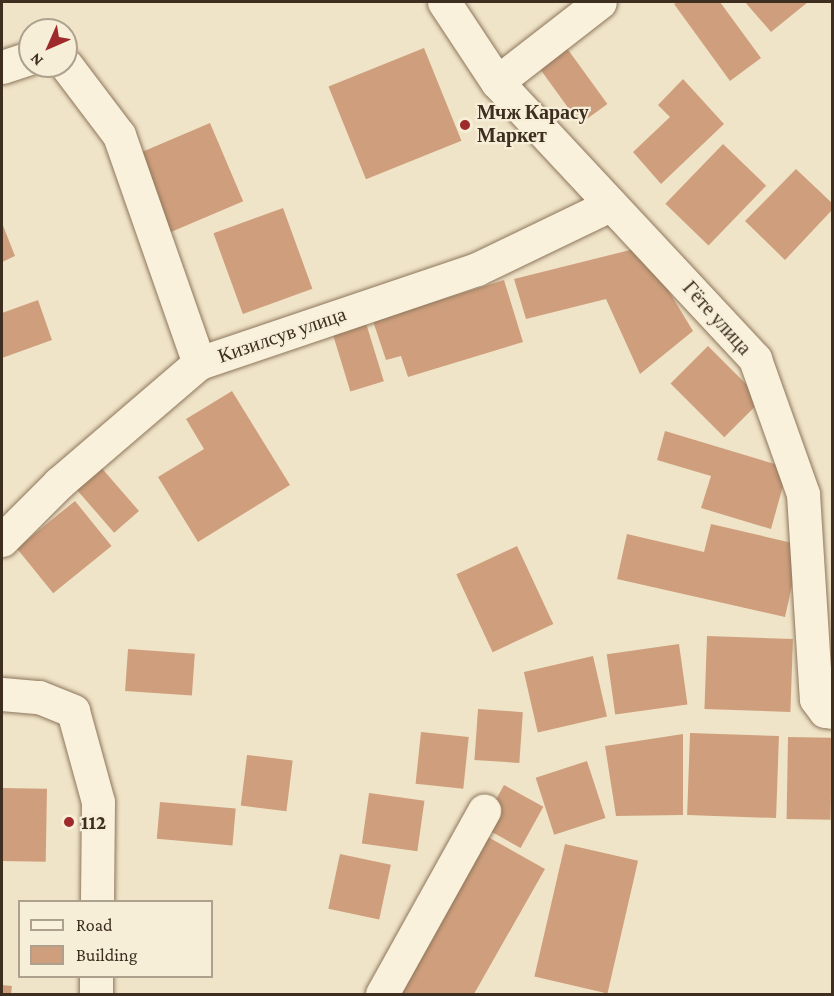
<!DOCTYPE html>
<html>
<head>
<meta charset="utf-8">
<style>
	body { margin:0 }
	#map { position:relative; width:834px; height:996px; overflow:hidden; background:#f0e4c8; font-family:"Crimson Pro",serif }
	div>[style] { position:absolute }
	.building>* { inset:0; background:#cf9f7d; transform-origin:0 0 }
	.roads { filter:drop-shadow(0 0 2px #8d765c) drop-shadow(0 0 2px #8d765c) }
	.minor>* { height:33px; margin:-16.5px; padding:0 16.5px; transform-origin:16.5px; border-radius:16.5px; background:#faf1dc }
	.dots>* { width:16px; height:16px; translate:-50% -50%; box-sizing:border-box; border:3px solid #f7eed8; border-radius:50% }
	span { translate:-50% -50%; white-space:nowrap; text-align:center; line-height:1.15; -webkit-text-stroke:4.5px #f7eed8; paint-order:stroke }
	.poi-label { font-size:20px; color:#3d2e20; font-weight:700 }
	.left { translate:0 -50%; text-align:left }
	.street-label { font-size:20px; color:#3d2e20 }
	.frame { position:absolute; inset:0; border:3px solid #3d2e20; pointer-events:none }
	.legend { position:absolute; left:18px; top:900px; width:195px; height:78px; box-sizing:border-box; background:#f7eed8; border:2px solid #ada18e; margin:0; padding:8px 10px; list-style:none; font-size:18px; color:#3d2e20 }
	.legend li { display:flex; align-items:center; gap:12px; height:30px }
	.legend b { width:30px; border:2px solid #ada18e }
	.north { position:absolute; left:18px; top:18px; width:60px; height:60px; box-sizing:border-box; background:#f7eed8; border:2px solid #ada18e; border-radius:50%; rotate:225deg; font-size:16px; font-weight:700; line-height:24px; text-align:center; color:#3d2e20 }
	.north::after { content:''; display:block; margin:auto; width:21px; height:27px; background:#9e2a2b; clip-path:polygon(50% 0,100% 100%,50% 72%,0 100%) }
</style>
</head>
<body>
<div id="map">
	<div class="building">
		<i style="clip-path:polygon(678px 2px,720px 2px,761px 58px,730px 81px,674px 4px)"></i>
		<i style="clip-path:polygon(745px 2px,808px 2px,771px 32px)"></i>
		<i style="left:561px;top:40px;width:79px;height:34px;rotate:54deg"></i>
		<i style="left:424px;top:48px;width:100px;height:103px;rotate:68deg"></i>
		<i style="clip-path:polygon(683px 79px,724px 124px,661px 184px,633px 152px,670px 117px,658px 105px)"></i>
		<i style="left:210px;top:123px;width:85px;height:81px;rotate:67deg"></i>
		<i style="left:723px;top:144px;width:60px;height:83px;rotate:44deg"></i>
		<i style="clip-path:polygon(796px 169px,832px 203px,832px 210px,785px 260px,745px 221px)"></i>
		<i style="left:283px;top:208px;width:86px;height:74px;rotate:70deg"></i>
		<i style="clip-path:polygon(2px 223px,15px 256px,2px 262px)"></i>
		<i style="clip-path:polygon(642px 247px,693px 331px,640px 374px,606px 299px,526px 319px,514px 279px)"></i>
		<i style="clip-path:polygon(504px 280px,523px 342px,408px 377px,401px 356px,386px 360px,373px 321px)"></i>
		<i style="clip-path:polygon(38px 300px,52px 340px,2px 358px,2px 313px)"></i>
		<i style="left:366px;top:323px;width:61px;height:35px;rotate:73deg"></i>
		<i style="left:708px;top:346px;width:76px;height:53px;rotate:45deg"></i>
		<i style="clip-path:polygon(232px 391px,290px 485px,198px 542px,158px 477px,204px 449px,186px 419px)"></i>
		<i style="clip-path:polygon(665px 431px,788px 468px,771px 529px,701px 508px,711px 476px,657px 460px)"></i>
		<i style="left:99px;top:465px;width:61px;height:33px;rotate:49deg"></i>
		<i style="left:75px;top:501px;width:58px;height:75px;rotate:51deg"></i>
		<i style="clip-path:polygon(711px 524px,801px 545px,785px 617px,617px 579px,627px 534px,704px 552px)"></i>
		<i style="left:517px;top:546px;width:86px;height:67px;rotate:65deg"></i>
		<i style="left:707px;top:636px;width:86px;height:73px;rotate:2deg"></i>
		<i style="left:679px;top:644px;width:61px;height:73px;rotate:82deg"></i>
		<i style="left:128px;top:649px;width:67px;height:42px;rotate:4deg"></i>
		<i style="left:593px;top:656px;width:62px;height:71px;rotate:77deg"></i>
		<i style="left:478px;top:709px;width:45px;height:51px;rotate:4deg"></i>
		<i style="left:421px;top:732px;width:48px;height:52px;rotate:6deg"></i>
		<i style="left:690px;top:733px;width:89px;height:82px;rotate:2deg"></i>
		<i style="clip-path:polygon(683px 734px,683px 815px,616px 816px,605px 746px)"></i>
		<i style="left:788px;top:737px;width:44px;height:82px;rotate:1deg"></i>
		<i style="left:247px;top:755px;width:46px;height:51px;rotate:7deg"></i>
		<i style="left:587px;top:761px;width:60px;height:54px;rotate:72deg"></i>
		<i style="left:504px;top:785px;width:45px;height:47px;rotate:29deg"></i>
		<i style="left:2px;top:788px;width:45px;height:73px;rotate:1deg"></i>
		<i style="left:369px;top:793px;width:56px;height:51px;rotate:8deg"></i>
		<i style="left:160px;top:802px;width:76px;height:37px;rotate:5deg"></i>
		<i style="clip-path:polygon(488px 837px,545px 869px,474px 994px,399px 994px)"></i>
		<i style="left:565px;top:844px;width:75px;height:136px;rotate:13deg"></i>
		<i style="left:340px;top:854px;width:52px;height:56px;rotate:12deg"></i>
		<i style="left:2px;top:985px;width:10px;height:9px;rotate:6deg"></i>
	</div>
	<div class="roads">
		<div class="minor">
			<i style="left:444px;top:2px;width:96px;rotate:56.5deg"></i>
			<i style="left:497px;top:82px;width:379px;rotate:47deg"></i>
			<i style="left:755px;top:359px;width:143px;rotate:70.4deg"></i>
			<i style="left:803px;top:494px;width:205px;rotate:86.4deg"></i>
			<i style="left:816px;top:699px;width:15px;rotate:53deg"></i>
			<i style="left:825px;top:711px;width:7px;rotate:8deg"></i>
			<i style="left:66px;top:65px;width:88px;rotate:52.9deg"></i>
			<i style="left:119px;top:135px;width:242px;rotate:70.7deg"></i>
			<i style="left:2px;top:67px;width:29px;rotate:-18deg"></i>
			<i style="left:497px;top:82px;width:130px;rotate:-37.8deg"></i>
			<i style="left:2px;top:540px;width:81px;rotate:-45deg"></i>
			<i style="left:59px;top:483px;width:184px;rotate:-40.6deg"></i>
			<i style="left:199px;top:363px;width:293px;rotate:-18.7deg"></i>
			<i style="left:477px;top:269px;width:148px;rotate:-25.7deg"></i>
			<i style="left:2px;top:694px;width:37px;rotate:5deg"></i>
			<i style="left:39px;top:697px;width:37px;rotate:22deg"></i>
			<i style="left:73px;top:711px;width:94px;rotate:74.6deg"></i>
			<i style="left:98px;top:802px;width:100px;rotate:90.6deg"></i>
			<i style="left:96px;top:994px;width:18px;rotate:-90deg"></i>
			<i style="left:382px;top:994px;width:210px;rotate:-60.9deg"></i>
		</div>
	</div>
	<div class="dots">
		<i style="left:465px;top:125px;background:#9e2a2b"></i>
		<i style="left:69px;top:822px;background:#9e2a2b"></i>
	</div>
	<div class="poi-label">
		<span class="left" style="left:477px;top:124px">Мчж Карасу<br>Маркет</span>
		<span class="left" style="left:81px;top:822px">112</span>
	</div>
	<div class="street-label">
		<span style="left:717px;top:318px;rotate:48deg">Гёте улица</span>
		<span style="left:282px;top:335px;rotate:-19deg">Кизилсув улица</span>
	</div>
	<div class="frame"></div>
	<ul class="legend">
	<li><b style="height:8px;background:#faf1dc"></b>Road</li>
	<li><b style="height:16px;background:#cf9f7d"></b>Building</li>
	</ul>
	<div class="north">N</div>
</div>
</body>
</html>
